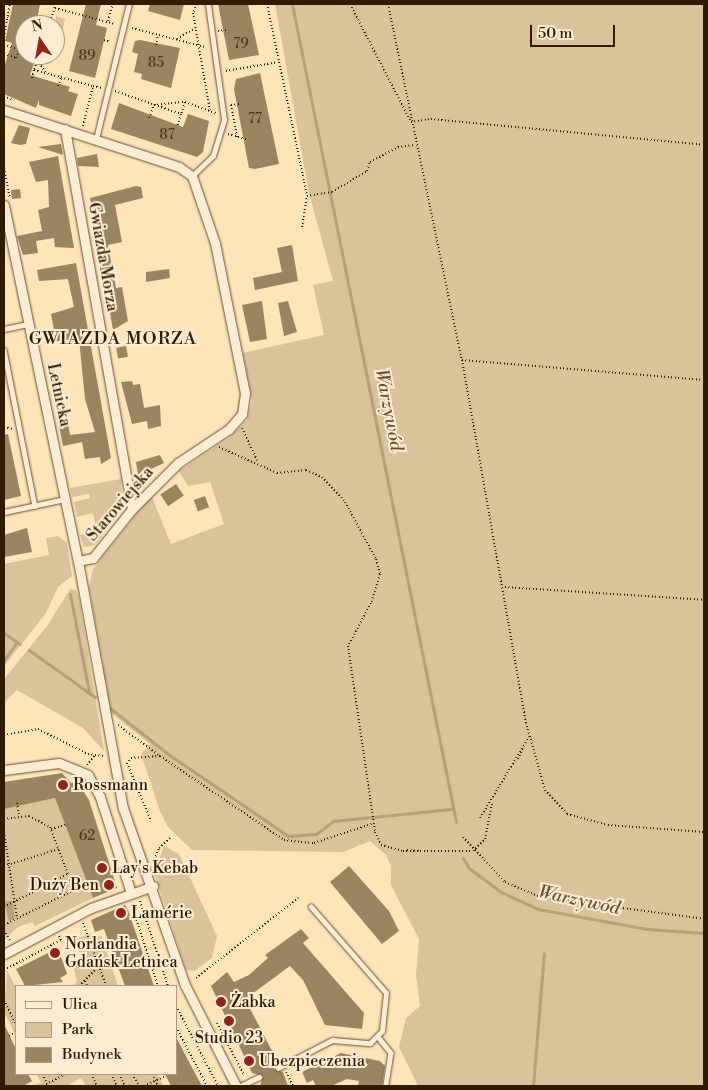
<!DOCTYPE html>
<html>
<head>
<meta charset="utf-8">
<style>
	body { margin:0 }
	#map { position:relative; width:708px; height:1090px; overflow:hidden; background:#fde4b9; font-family:"Libre Bodoni",serif }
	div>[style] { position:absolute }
	.green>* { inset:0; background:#dac29a }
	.water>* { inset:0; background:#b8a07a }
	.stream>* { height:3px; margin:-1.5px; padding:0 1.5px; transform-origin:1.5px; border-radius:1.5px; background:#b8a07a }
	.building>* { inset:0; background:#9b8460; transform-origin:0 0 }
	.path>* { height:2px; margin-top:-1px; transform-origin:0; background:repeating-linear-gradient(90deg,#311b00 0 1px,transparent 0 3.5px) }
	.roads { filter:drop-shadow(0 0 1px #644d2e) drop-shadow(0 0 1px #644d2e) }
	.service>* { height:4.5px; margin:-2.25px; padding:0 2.25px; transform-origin:2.25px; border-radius:2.25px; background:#feedd2 }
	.minor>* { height:9px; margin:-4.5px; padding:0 4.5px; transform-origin:4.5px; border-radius:4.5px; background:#feedd2 }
	.dots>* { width:14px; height:14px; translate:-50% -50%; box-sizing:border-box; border:2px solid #feedd2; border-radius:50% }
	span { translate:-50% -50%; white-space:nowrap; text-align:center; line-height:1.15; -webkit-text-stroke:4px #feedd2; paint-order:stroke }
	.number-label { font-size:14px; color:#4c3518 }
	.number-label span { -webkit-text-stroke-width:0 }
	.street-label { font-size:16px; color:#311b00 }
	.poi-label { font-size:16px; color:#311b00 }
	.left { translate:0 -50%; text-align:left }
	.right { translate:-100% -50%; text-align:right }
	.neighbourhood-label { font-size:18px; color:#311b00; letter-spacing:1px }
	.water-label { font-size:18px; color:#675031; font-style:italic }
	.frame { position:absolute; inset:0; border:5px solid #311b00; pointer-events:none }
	.legend { position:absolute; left:15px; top:985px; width:162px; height:90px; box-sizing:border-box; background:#feedd2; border:1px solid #ac997e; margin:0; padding:6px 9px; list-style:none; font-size:15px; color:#311b00 }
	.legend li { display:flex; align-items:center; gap:10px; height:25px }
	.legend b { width:25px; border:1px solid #ac997e }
	.north { position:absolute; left:15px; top:15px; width:50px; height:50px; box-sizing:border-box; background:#feedd2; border:1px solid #ac997e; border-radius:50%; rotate:348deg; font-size:14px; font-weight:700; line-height:20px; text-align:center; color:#311b00 }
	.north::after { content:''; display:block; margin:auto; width:18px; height:22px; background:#8f2418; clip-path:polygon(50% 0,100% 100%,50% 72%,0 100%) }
	.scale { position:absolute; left:530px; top:25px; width:85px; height:22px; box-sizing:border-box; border:2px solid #311b00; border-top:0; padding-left:6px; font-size:15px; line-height:18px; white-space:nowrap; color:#311b00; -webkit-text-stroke:4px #feedd2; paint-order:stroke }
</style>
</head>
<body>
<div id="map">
	<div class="green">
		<i style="clip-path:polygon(275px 4px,704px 4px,704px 1086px,418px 1086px,399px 1047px,406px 1018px,420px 1006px,416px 975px,419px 939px,391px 885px,391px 866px,386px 855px,370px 841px,343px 852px,192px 850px,168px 827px,160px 811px,141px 754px,150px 744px,111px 713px,89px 587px,93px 569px,151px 495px,171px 544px,224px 524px,210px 482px,188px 486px,179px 471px,229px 438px,247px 420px,252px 400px,243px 353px,324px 335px,313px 285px,333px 281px,309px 193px)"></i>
		<i style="clip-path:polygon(56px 16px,65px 19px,58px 50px,55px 49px)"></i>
		<i style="clip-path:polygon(121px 479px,122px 508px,95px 545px,84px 547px,80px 535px,97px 532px,93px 513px,77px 517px,74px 502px,90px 498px,89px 494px,72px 497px,70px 488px)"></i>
		<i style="clip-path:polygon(58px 536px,67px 543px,72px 576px,58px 587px,46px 613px,4px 666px,4px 564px,49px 555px,46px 538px)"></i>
		<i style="clip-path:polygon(70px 589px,76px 590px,79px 598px,104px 751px,83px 728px,17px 690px,4px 703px,4px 679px,47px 626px)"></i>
		<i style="clip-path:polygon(55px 798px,93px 898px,35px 926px,32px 922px,18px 927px,4px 940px,4px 809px)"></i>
		<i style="clip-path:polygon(164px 846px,179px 854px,217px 936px,212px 958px,194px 971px,186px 970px,154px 872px)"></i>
		<i style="clip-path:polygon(92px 933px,94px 938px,101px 936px,118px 986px,73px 986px,77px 982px,73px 965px,82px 961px,75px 939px)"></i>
		<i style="clip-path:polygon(7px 970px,16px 988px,16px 1036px,4px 1012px)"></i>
		<i style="clip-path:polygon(36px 1074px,157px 1074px,164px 1086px,86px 1086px,81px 1078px,66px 1086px,33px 1086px,41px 1082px)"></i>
	</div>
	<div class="water">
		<i style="clip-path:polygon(12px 901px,15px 918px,9px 921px,4px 902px)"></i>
	</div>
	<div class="stream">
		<i style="left:292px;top:4px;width:834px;rotate:78.66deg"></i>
		<i style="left:70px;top:594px;width:100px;rotate:79deg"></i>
		<i style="left:4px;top:633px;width:19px;rotate:35deg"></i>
		<i style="left:29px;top:650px;width:81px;rotate:35.5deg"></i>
		<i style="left:4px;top:660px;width:22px;rotate:-54deg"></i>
		<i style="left:110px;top:708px;width:74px;rotate:38.4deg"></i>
		<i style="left:168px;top:754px;width:145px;rotate:34.3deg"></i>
		<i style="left:288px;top:836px;width:28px;rotate:-4deg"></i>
		<i style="left:316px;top:834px;width:21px;rotate:-37deg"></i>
		<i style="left:333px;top:821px;width:119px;rotate:-5.8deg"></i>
		<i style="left:463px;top:858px;width:12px;rotate:59deg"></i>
		<i style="left:469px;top:868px;width:40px;rotate:37deg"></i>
		<i style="left:501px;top:892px;width:41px;rotate:24.7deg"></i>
		<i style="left:538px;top:909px;width:111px;rotate:10.4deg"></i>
		<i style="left:647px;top:929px;width:57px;rotate:4deg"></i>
		<i style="left:533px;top:1086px;width:133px;rotate:-85.3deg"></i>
	</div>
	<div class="building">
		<i style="clip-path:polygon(13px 4px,40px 4px,36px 25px,25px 25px,25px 60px,34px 63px,30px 75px,70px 87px,68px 91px,78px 94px,71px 116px,39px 105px,39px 100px,36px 108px,4px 94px,4px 67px,12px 43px,5px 41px)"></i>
		<i style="clip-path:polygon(86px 4px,101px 4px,96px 25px,107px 28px,95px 78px,69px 71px)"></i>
		<i style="clip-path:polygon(150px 4px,184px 4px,180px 20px,148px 11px)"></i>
		<i style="clip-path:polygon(218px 4px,248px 4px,259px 55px,229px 60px)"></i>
		<i style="clip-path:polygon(140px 40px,180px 48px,171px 88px,141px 79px,142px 74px,134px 72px,138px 54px,132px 52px,135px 41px)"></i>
		<i style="clip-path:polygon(260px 73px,279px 164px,255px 169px,249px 168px,234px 89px,236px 79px)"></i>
		<i style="clip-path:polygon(119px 103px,183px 127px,188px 114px,209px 121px,203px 152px,197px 157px,111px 129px)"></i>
		<i style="clip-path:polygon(19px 125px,30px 128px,26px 144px,20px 145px,11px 143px)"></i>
		<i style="clip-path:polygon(61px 144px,63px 155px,38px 147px)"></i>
		<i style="clip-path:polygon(97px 154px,99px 167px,78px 166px,77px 158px)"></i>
		<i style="clip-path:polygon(58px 156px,74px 248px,55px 247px,54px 238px,36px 241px,38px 253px,23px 255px,17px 236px,42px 231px,38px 210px,49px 207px,48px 180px,36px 182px,29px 162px)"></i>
		<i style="clip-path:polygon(136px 186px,141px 187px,143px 198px,115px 205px,122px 242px,108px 245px,116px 288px,122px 287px,128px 321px,113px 330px,90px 198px)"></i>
		<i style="left:20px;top:189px;width:9px;height:9px;rotate:84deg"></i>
		<i style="clip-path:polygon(292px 245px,298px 281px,255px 290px,253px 278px,282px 272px,277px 248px)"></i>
		<i style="clip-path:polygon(76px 263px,111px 458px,101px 464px,100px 457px,85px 459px,82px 442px,63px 446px,58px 420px,67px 418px,70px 435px,95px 432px,85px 399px,79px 339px,56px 341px,51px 314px,74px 307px,68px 279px,39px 281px,37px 270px)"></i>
		<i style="clip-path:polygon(169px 269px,170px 278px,146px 282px,146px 272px)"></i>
		<i style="clip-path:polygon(262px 301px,267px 339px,250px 342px,242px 305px)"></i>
		<i style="clip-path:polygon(288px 301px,297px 332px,284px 336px,278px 303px)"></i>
		<i style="left:126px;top:346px;width:11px;height:10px;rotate:80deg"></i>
		<i style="clip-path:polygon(132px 381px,133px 385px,140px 384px,144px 408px,160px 405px,161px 426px,148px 429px,147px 421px,132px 424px,121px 382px)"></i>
		<i style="clip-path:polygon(8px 434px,21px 496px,4px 500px,4px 435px)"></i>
		<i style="clip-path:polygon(160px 455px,164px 463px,138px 475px,136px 462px)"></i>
		<i style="left:176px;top:484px;width:14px;height:19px;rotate:56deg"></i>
		<i style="left:205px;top:496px;width:12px;height:12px;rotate:70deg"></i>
		<i style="clip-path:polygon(27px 528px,32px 552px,4px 557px,4px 535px)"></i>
		<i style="clip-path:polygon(62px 773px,71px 783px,77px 781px,89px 800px,117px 888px,93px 898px,55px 798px,4px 809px,4px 782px)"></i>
		<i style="clip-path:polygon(349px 866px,389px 911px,399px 931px,382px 944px,330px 882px)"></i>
		<i style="clip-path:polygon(125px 905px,128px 910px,154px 986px,125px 986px,104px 929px,95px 932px,91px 920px)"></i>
		<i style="clip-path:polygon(301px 929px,309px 938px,303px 943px,364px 1013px,362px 1029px,325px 1025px,303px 980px,290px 966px,245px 999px,273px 1053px,274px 1069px,283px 1072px,288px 1086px,260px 1086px,263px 1076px,252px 1073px,211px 986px,227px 972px,234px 982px,249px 975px,268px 958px,265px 955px)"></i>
		<i style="clip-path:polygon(58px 948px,67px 974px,60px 978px,63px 982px,25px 986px,16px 969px)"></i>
		<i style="clip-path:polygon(4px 1024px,16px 1049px,16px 1074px,28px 1074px,32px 1081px,23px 1086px,4px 1086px)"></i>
		<i style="clip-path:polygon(176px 1037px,189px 1062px,202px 1086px,171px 1086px,165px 1074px,176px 1074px)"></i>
		<i style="clip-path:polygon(341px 1053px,380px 1061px,385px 1066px,382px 1086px,358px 1086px,359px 1081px,347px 1079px,331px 1086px,316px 1086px,313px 1080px,307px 1083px,302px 1072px)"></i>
	</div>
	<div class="path">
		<i style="left:197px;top:4px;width:10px;rotate:114deg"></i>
		<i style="left:193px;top:13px;width:99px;rotate:80.2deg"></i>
		<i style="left:267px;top:4px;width:196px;rotate:78.2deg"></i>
		<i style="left:350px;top:4px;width:131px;rotate:62.7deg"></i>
		<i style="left:388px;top:4px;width:364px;rotate:78.3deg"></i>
		<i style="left:462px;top:360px;width:364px;rotate:80deg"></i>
		<i style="left:525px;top:719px;width:74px;rotate:74.3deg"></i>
		<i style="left:545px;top:790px;width:33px;rotate:47deg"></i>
		<i style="left:567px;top:814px;width:42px;rotate:15deg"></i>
		<i style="left:608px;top:825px;width:96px;rotate:4.2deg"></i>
		<i style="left:55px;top:8px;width:62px;rotate:14.9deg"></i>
		<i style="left:4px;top:16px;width:6px;rotate:18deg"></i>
		<i style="left:108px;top:21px;width:18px;rotate:-74deg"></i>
		<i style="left:49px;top:25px;width:22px;rotate:-72deg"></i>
		<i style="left:132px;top:28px;width:75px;rotate:14.6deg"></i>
		<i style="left:218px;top:31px;width:8px;rotate:-7deg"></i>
		<i style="left:4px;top:37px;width:34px;rotate:-80deg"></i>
		<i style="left:177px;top:39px;width:21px;rotate:-31deg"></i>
		<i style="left:104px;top:40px;width:7px;rotate:16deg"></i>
		<i style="left:4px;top:44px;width:16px;rotate:22deg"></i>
		<i style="left:156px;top:45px;width:10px;rotate:-79deg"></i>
		<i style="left:4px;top:54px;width:13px;rotate:18deg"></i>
		<i style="left:16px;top:58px;width:9px;rotate:-69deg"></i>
		<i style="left:19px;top:50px;width:6px;rotate:18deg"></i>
		<i style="left:39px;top:55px;width:16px;rotate:108deg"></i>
		<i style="left:34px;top:70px;width:61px;rotate:15.2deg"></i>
		<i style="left:37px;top:60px;width:16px;rotate:55deg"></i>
		<i style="left:226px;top:71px;width:53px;rotate:-9.8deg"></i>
		<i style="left:32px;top:78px;width:8px;rotate:-76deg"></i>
		<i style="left:58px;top:86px;width:9px;rotate:-69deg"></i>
		<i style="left:115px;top:91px;width:70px;rotate:19.2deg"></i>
		<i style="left:181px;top:114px;width:14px;rotate:107deg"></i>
		<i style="left:4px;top:96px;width:10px;rotate:24deg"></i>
		<i style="left:185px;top:102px;width:33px;rotate:20deg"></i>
		<i style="left:231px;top:105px;width:33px;rotate:79deg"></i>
		<i style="left:231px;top:105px;width:9px;rotate:-6deg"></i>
		<i style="left:149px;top:118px;width:14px;rotate:-69deg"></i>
		<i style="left:154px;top:105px;width:31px;rotate:-6deg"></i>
		<i style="left:185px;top:102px;width:13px;rotate:108deg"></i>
		<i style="left:411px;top:122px;width:20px;rotate:-9deg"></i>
		<i style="left:431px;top:119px;width:274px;rotate:5.4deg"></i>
		<i style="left:83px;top:126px;width:41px;rotate:-76deg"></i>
		<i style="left:93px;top:86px;width:9px;rotate:13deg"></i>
		<i style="left:228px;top:134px;width:19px;rotate:16deg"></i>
		<i style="left:4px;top:168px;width:31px;rotate:79deg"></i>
		<i style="left:302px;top:227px;width:31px;rotate:-81deg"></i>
		<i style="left:307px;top:196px;width:25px;rotate:-9deg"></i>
		<i style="left:332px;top:192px;width:41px;rotate:-31deg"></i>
		<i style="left:367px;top:171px;width:9px;rotate:-72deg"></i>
		<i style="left:370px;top:162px;width:32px;rotate:-28deg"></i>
		<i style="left:398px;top:147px;width:17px;rotate:-7deg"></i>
		<i style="left:462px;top:360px;width:243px;rotate:4.7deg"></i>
		<i style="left:4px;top:427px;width:9px;rotate:13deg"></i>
		<i style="left:242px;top:428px;width:38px;rotate:65deg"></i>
		<i style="left:219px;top:447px;width:64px;rotate:24.1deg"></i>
		<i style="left:277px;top:473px;width:29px;rotate:-6deg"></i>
		<i style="left:306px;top:470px;width:17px;rotate:24deg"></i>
		<i style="left:322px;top:477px;width:34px;rotate:47deg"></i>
		<i style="left:345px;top:502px;width:65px;rotate:61.5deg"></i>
		<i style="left:376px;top:559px;width:16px;rotate:75deg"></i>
		<i style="left:380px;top:574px;width:30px;rotate:107deg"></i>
		<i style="left:371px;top:603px;width:49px;rotate:118.1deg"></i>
		<i style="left:348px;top:646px;width:188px;rotate:81.7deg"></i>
		<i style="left:375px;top:832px;width:14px;rotate:65deg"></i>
		<i style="left:381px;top:845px;width:23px;rotate:15deg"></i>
		<i style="left:403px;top:851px;width:70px"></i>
		<i style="left:473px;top:851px;width:17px;rotate:-45deg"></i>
		<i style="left:485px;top:839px;width:38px;rotate:-79deg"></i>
		<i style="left:505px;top:587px;width:199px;rotate:3.7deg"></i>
		<i style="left:118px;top:725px;width:52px;rotate:36.4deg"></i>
		<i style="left:4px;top:735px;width:35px;rotate:-10deg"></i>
		<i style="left:38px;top:729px;width:56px;rotate:26.6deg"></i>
		<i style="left:88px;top:754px;width:16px;rotate:7deg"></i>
		<i style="left:518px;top:759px;width:12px;rotate:-66deg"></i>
		<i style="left:127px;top:763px;width:63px;rotate:67.5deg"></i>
		<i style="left:127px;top:764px;width:7px;rotate:-56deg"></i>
		<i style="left:131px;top:758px;width:29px;rotate:-4deg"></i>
		<i style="left:160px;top:756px;width:150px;rotate:34.1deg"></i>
		<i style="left:284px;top:840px;width:30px;rotate:6deg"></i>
		<i style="left:314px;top:843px;width:63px;rotate:-18.4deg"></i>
		<i style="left:87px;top:765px;width:13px;rotate:-51deg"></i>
		<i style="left:17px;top:803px;width:13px;rotate:81deg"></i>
		<i style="left:480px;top:818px;width:95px;rotate:-58.8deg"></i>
		<i style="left:4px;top:819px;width:25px;rotate:-7deg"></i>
		<i style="left:29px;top:816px;width:24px;rotate:28deg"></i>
		<i style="left:50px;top:827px;width:67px;rotate:69.1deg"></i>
		<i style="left:74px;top:890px;width:78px;rotate:153.4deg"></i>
		<i style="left:51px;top:829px;width:18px;rotate:-16deg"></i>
		<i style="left:4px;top:832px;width:87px;rotate:81.4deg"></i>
		<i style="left:463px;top:837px;width:62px;rotate:47deg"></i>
		<i style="left:505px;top:882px;width:38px;rotate:23deg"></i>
		<i style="left:540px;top:897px;width:165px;rotate:7.6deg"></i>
		<i style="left:407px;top:850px;width:12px;rotate:5deg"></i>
		<i style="left:153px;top:863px;width:16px;rotate:-68deg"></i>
		<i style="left:159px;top:848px;width:15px;rotate:-42deg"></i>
		<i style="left:4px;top:866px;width:58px;rotate:-17.2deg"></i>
		<i style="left:70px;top:880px;width:13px;rotate:-13deg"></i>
		<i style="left:140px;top:901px;width:89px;rotate:71.8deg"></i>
		<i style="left:131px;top:903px;width:87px;rotate:72deg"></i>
		<i style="left:4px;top:907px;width:72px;rotate:-27.3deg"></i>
		<i style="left:83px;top:923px;width:67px;rotate:69.9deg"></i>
		<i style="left:4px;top:930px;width:13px;rotate:61deg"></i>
		<i style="left:4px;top:970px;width:64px;rotate:-27.8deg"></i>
		<i style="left:61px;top:940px;width:5px;rotate:-112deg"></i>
		<i style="left:196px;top:978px;width:130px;rotate:-38.1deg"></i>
		<i style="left:85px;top:981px;width:5px;rotate:68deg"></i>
		<i style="left:79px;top:986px;width:28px;rotate:-45deg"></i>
		<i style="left:99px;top:966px;width:17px;rotate:-21deg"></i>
		<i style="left:4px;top:1000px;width:28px;rotate:64deg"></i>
		<i style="left:176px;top:1006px;width:90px;rotate:62.3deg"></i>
		<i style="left:217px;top:1023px;width:59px;rotate:62.6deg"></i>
		<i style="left:176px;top:1027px;width:67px;rotate:62.3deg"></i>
		<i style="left:9px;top:1036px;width:8px;rotate:-30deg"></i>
		<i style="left:286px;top:1072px;width:16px;rotate:63deg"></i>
		<i style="left:42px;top:1074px;width:11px;rotate:63deg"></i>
		<i style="left:91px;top:1074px;width:13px;rotate:63deg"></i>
		<i style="left:111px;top:1074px;width:13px;rotate:63deg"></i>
		<i style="left:119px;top:1074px;width:13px;rotate:63deg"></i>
		<i style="left:132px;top:1074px;width:14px;rotate:60deg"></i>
		<i style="left:152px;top:1074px;width:13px;rotate:63deg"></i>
		<i style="left:43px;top:1086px;width:26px;rotate:-28deg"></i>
		<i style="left:144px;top:1086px;width:23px;rotate:-25deg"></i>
	</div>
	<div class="roads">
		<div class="service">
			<i style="left:96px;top:139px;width:139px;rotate:-76.3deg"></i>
			<i style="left:192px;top:176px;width:29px;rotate:-44deg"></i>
			<i style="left:213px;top:156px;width:38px;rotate:-73deg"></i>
			<i style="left:224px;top:120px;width:117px;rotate:-97.9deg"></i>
			<i style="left:4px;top:329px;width:25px;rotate:-12deg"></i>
			<i style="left:4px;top:350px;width:159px;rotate:78.8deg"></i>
			<i style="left:4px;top:512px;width:62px;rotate:-12deg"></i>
			<i style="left:379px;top:1038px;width:19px;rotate:51deg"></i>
			<i style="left:391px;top:1053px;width:33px;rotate:99deg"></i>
			<i style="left:278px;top:1068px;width:61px;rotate:-27.4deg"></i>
			<i style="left:332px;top:1040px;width:38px;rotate:5deg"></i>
			<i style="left:370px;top:1043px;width:17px;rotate:-45deg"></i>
			<i style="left:382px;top:1031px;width:38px;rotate:-84deg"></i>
			<i style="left:386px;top:993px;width:114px;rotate:-131.1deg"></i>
			<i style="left:240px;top:1086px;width:21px;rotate:-25deg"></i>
		</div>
		<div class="minor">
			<i style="left:4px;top:110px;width:184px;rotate:18deg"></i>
			<i style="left:179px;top:167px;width:16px;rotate:35deg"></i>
			<i style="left:192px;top:176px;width:71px;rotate:71.1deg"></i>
			<i style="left:215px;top:243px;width:153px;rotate:78.7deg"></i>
			<i style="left:245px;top:393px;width:21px;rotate:98deg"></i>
			<i style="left:242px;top:414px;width:20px;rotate:131deg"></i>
			<i style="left:229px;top:429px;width:61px;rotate:146.3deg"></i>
			<i style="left:178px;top:463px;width:65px;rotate:135deg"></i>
			<i style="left:132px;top:509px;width:63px;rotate:128.5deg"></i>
			<i style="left:93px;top:558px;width:15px;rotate:169deg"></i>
			<i style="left:65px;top:129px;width:386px;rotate:80deg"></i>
			<i style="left:4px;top:205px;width:364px;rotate:78.3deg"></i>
			<i style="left:78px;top:561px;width:251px;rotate:79.7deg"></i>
			<i style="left:123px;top:808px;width:188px;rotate:70.7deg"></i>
			<i style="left:185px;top:985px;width:113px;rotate:63.2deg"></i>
			<i style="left:4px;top:770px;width:55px;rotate:-7.3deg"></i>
			<i style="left:59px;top:763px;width:31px;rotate:22deg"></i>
			<i style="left:88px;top:775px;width:25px;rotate:61deg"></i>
			<i style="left:100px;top:797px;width:101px;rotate:72.1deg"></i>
			<i style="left:4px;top:954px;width:98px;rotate:-27.9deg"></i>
			<i style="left:91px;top:908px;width:66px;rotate:-19.5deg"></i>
		</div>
	</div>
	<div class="dots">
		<i style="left:63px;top:785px;background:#8f2418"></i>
		<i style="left:102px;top:868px;background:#8f2418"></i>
		<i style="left:109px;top:885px;background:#8f2418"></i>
		<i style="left:121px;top:913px;background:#8f2418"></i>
		<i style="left:55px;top:953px;background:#8f2418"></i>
		<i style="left:221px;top:1002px;background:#8f2418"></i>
		<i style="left:229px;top:1021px;background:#8f2418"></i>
		<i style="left:249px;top:1061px;background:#8f2418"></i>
	</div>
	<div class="number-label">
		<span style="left:241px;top:44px">79</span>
		<span style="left:87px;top:56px">89</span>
		<span style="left:156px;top:63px">85</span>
		<span style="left:255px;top:119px">77</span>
		<span style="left:167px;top:135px">87</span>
		<span style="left:87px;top:836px">62</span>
	</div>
	<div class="street-label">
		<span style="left:103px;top:257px;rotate:80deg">Gwiazda Morza</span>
		<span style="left:59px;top:395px;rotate:78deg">Letnicka</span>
		<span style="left:120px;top:504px;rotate:-49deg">Starowiejska</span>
	</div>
	<div class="poi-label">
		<span class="left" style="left:73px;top:785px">Rossmann</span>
		<span class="left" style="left:112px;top:868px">Lay's Kebab</span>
		<span class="right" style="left:99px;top:885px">Duży Ben</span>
		<span class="left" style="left:131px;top:913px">Lamérie</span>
		<span class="left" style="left:65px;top:953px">Norlandia<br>Gdańsk Letnica</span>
		<span class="left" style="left:231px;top:1002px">Żabka</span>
		<span style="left:229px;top:1038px">Studio 23</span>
		<span class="left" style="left:259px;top:1061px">Ubezpieczenia</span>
	</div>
	<div class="neighbourhood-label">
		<span style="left:113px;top:339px">GWIAZDA MORZA</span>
	</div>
	<div class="water-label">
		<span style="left:388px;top:410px;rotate:79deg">Warzywód</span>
		<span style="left:579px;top:901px;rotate:12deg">Warzywód</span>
	</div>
	<div class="frame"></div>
	<ul class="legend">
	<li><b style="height:6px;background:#feedd2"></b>Ulica</li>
	<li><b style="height:14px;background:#dac29a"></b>Park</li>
	<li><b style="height:14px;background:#9b8460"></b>Budynek</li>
	</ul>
	<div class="north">N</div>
	<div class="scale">50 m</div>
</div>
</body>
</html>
